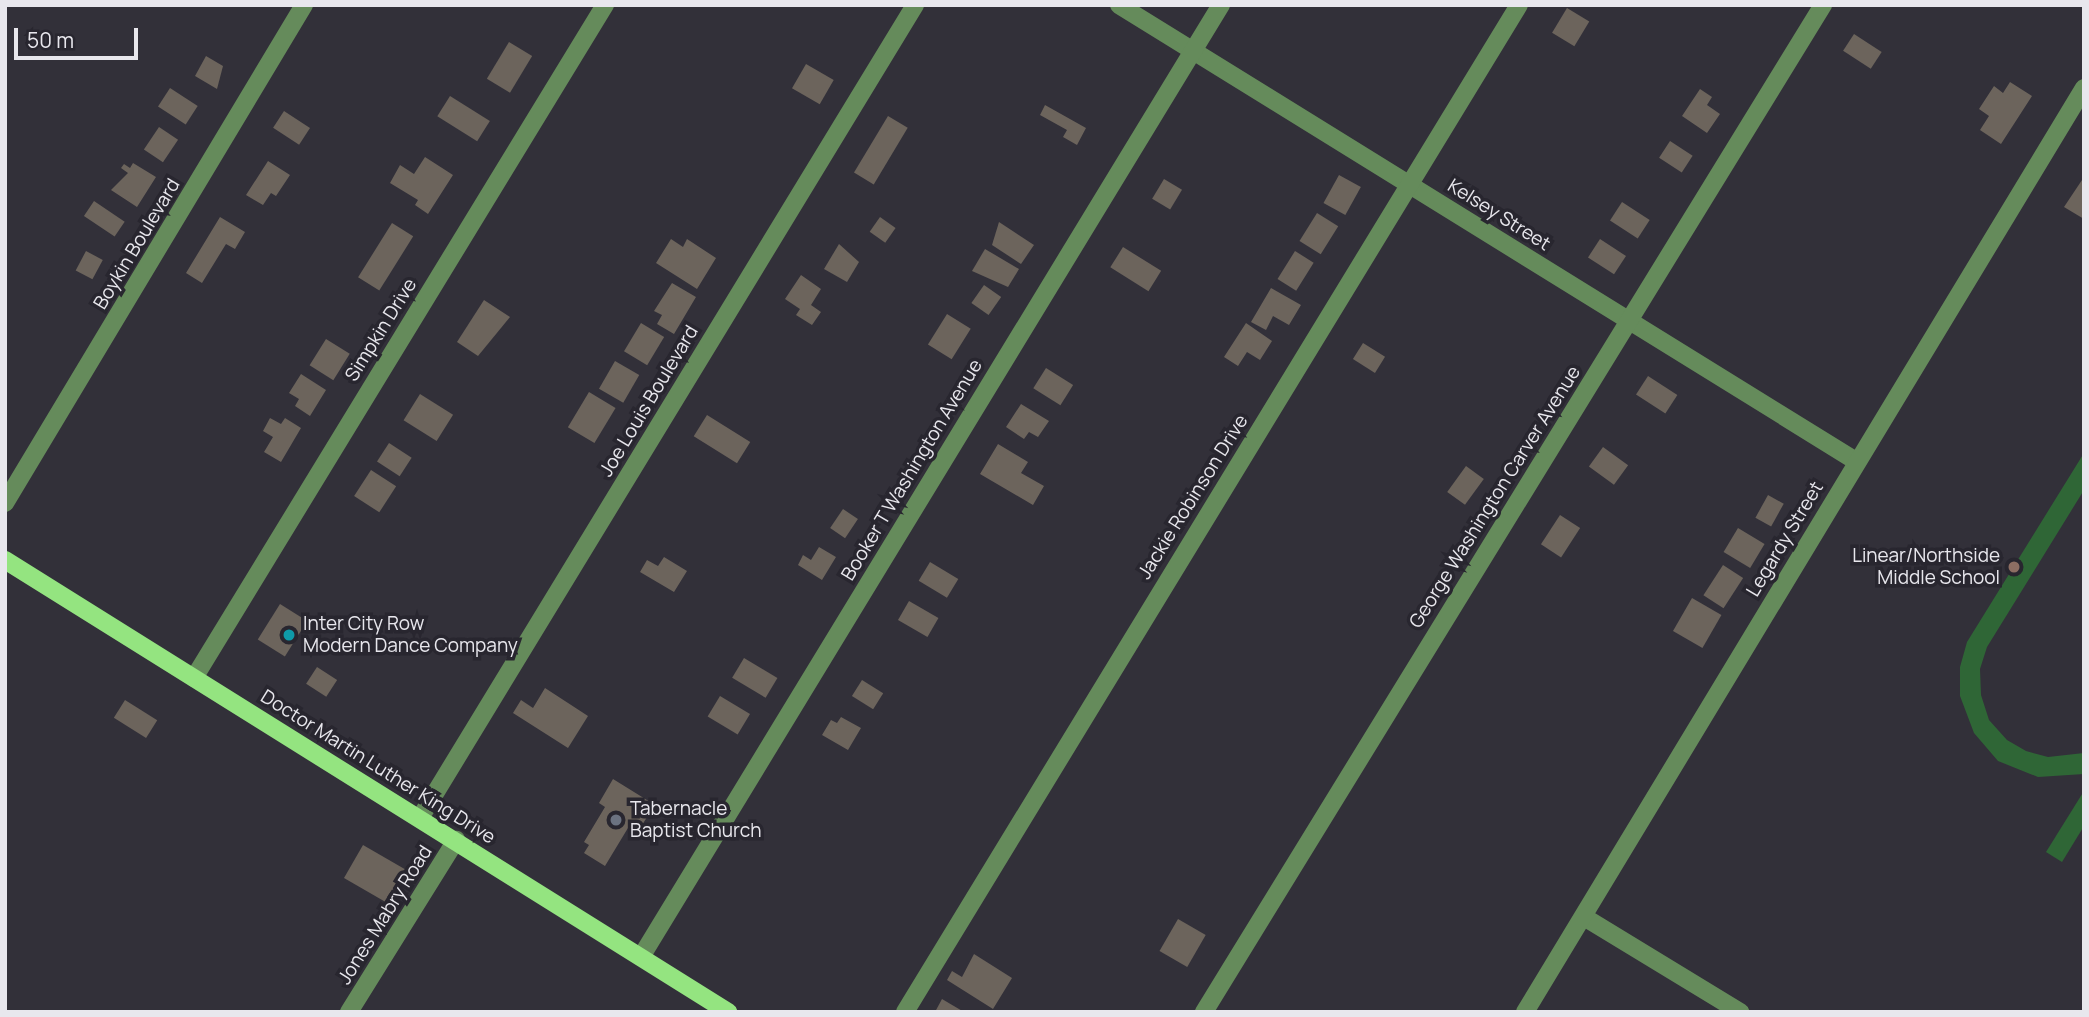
<!DOCTYPE html>
<html>
<head>
<meta charset="utf-8">
<style>
	body { margin:0 }
	#map { position:relative; width:2089px; height:1017px; overflow:hidden; background:#323039; font-family:Manrope,sans-serif }
	div>[style] { position:absolute }
	.green>* { inset:0; background:#2f6636 }
	.building>* { inset:0; background:#6c645c; transform-origin:0 0 }
	.minor>* { height:18px; margin:-9px; padding:0 9px; transform-origin:9px; border-radius:9px; background:#658b5b }
	.major>* { height:18px; margin:-9px; padding:0 9px; transform-origin:9px; border-radius:9px; background:#94e480 }
	.dots>* { width:19px; height:19px; translate:-50% -50%; box-sizing:border-box; border:4px solid #28262f; border-radius:50% }
	span { translate:-50% -50%; white-space:nowrap; text-align:center; line-height:1.15; -webkit-text-stroke:7px #28262f; paint-order:stroke }
	.street-label { font-size:19px; color:#e8e7ed }
	.poi-label { font-size:19px; color:#e8e7ed }
	.right { translate:-100% -50%; text-align:right }
	.left { translate:0 -50%; text-align:left }
	.frame { position:absolute; inset:0; border:7px solid #e8e7ed; pointer-events:none }
	.scale { position:absolute; left:14px; top:28px; width:124px; height:32px; box-sizing:border-box; border:4px solid #e8e7ed; border-top:0; padding-left:9px; font-size:21px; line-height:24px; white-space:nowrap; color:#e8e7ed; -webkit-text-stroke:5px #28262f; paint-order:stroke }
</style>
</head>
<body>
<div id="map">
	<div class="green">
		<i style="clip-path:polygon(2084px 453px,2084px 490px,1987px 647px,1980px 669px,1981px 695px,1989px 720px,2007px 740px,2026px 751px,2048px 757px,2084px 753px,2084px 774px,2038px 777px,1998px 761px,1974px 733px,1960px 696px,1960px 667px,1967px 642px)"></i>
		<i style="clip-path:polygon(2084px 791px,2084px 826px,2062px 862px,2046px 852px)"></i>
	</div>
	<div class="building">
		<i style="left:1567px;top:8px;width:26px;height:29px;rotate:31deg"></i>
		<i style="left:1854px;top:34px;width:33px;height:20px;rotate:33deg"></i>
		<i style="left:509px;top:42px;width:27px;height:43px;rotate:31deg"></i>
		<i style="clip-path:polygon(206px 56px,223px 66px,217px 89px,195px 76px)"></i>
		<i style="left:806px;top:64px;width:32px;height:28px;rotate:30deg"></i>
		<i style="clip-path:polygon(2010px 82px,2032px 96px,2001px 144px,1980px 130px,1989px 116px,1979px 109px,1994px 86px,2003px 93px)"></i>
		<i style="left:170px;top:88px;width:33px;height:22px;rotate:33deg"></i>
		<i style="clip-path:polygon(1700px 89px,1712px 97px,1707px 105px,1720px 114px,1707px 133px,1682px 116px)"></i>
		<i style="left:450px;top:96px;width:47px;height:24px;rotate:32deg"></i>
		<i style="clip-path:polygon(1045px 105px,1086px 128px,1077px 145px,1063px 137px,1067px 130px,1040px 115px)"></i>
		<i style="left:284px;top:111px;width:31px;height:20px;rotate:33deg"></i>
		<i style="left:888px;top:116px;width:23px;height:66px;rotate:31deg"></i>
		<i style="left:159px;top:127px;width:23px;height:27px;rotate:34deg"></i>
		<i style="left:1670px;top:141px;width:27px;height:20px;rotate:33deg"></i>
		<i style="clip-path:polygon(425px 157px,453px 175px,428px 214px,415px 205px,418px 200px,390px 183px,400px 165px,414px 174px)"></i>
		<i style="clip-path:polygon(268px 161px,290px 175px,276px 196px,271px 193px,263px 205px,246px 195px)"></i>
		<i style="clip-path:polygon(133px 163px,156px 177px,137px 207px,111px 190px,128px 173px,121px 168px,124px 164px,130px 168px)"></i>
		<i style="left:1339px;top:175px;width:25px;height:32px;rotate:29deg"></i>
		<i style="clip-path:polygon(2084px 177px,2084px 219px,2064px 207px)"></i>
		<i style="left:1164px;top:179px;width:21px;height:23px;rotate:31deg"></i>
		<i style="left:94px;top:201px;width:37px;height:18px;rotate:34deg"></i>
		<i style="left:1622px;top:202px;width:33px;height:22px;rotate:33deg"></i>
		<i style="left:1317px;top:213px;width:25px;height:33px;rotate:32deg"></i>
		<i style="clip-path:polygon(220px 217px,245px 232px,235px 249px,226px 244px,202px 283px,186px 273px)"></i>
		<i style="left:880px;top:217px;width:19px;height:18px;rotate:35deg"></i>
		<i style="clip-path:polygon(999px 222px,1034px 245px,1021px 264px,992px 245px)"></i>
		<i style="left:392px;top:223px;width:25px;height:64px;rotate:32deg"></i>
		<i style="clip-path:polygon(671px 239px,683px 247px,687px 239px,716px 258px,697px 289px,656px 263px)"></i>
		<i style="left:1600px;top:239px;width:31px;height:22px;rotate:33deg"></i>
		<i style="clip-path:polygon(839px 244px,859px 262px,847px 282px,824px 269px)"></i>
		<i style="left:1123px;top:247px;width:45px;height:24px;rotate:32deg"></i>
		<i style="clip-path:polygon(985px 249px,1019px 269px,1008px 287px,972px 271px)"></i>
		<i style="left:86px;top:251px;width:19px;height:22px;rotate:28deg"></i>
		<i style="left:1295px;top:251px;width:22px;height:33px;rotate:32deg"></i>
		<i style="clip-path:polygon(801px 275px,821px 289px,811px 305px,821px 312px,812px 325px,796px 315px,800px 309px,785px 299px)"></i>
		<i style="clip-path:polygon(672px 283px,696px 297px,674px 334px,657px 324px,662px 315px,654px 311px)"></i>
		<i style="left:984px;top:285px;width:21px;height:22px;rotate:35deg"></i>
		<i style="clip-path:polygon(1271px 288px,1301px 305px,1289px 325px,1273px 316px,1266px 330px,1251px 322px)"></i>
		<i style="clip-path:polygon(484px 300px,510px 317px,478px 356px,457px 342px)"></i>
		<i style="left:947px;top:314px;width:28px;height:36px;rotate:32deg"></i>
		<i style="left:641px;top:323px;width:27px;height:33px;rotate:31deg"></i>
		<i style="clip-path:polygon(1246px 323px,1272px 341px,1260px 360px,1247px 352px,1238px 366px,1224px 357px)"></i>
		<i style="left:326px;top:339px;width:28px;height:31px;rotate:32deg"></i>
		<i style="left:1363px;top:343px;width:26px;height:19px;rotate:32deg"></i>
		<i style="left:615px;top:361px;width:28px;height:32px;rotate:30deg"></i>
		<i style="left:1046px;top:368px;width:32px;height:24px;rotate:32deg"></i>
		<i style="clip-path:polygon(301px 374px,326px 390px,310px 416px,295px 406px,299px 399px,289px 393px)"></i>
		<i style="left:1648px;top:376px;width:35px;height:22px;rotate:33deg"></i>
		<i style="left:589px;top:392px;width:31px;height:41px;rotate:31deg"></i>
		<i style="left:420px;top:394px;width:39px;height:31px;rotate:32deg"></i>
		<i style="clip-path:polygon(1021px 404px,1049px 421px,1038px 437px,1029px 432px,1024px 439px,1006px 427px)"></i>
		<i style="left:707px;top:415px;width:51px;height:25px;rotate:32deg"></i>
		<i style="clip-path:polygon(270px 418px,281px 424px,285px 418px,301px 428px,281px 462px,264px 452px,273px 437px,263px 431px)"></i>
		<i style="left:389px;top:443px;width:27px;height:22px;rotate:33deg"></i>
		<i style="clip-path:polygon(998px 444px,1028px 462px,1021px 473px,1044px 486px,1033px 505px,980px 474px)"></i>
		<i style="left:1603px;top:447px;width:31px;height:24px;rotate:36deg"></i>
		<i style="left:1466px;top:466px;width:22px;height:32px;rotate:36deg"></i>
		<i style="left:371px;top:470px;width:30px;height:31px;rotate:33deg"></i>
		<i style="left:1768px;top:495px;width:18px;height:26px;rotate:29deg"></i>
		<i style="left:843px;top:509px;width:18px;height:23px;rotate:34deg"></i>
		<i style="left:1560px;top:515px;width:24px;height:35px;rotate:33deg"></i>
		<i style="left:1738px;top:528px;width:31px;height:28px;rotate:31deg"></i>
		<i style="clip-path:polygon(819px 547px,836px 557px,822px 580px,798px 565px,803px 555px,811px 560px)"></i>
		<i style="clip-path:polygon(664px 557px,687px 571px,674px 592px,640px 572px,647px 560px,658px 566px)"></i>
		<i style="left:930px;top:562px;width:33px;height:22px;rotate:31deg"></i>
		<i style="left:1723px;top:565px;width:24px;height:36px;rotate:33deg"></i>
		<i style="left:1692px;top:598px;width:34px;height:38px;rotate:30deg"></i>
		<i style="left:909px;top:601px;width:34px;height:22px;rotate:30deg"></i>
		<i style="left:280px;top:604px;width:32px;height:42px;rotate:32deg"></i>
		<i style="left:744px;top:658px;width:39px;height:23px;rotate:31deg"></i>
		<i style="left:317px;top:667px;width:24px;height:20px;rotate:33deg"></i>
		<i style="left:862px;top:680px;width:25px;height:19px;rotate:32deg"></i>
		<i style="clip-path:polygon(545px 688px,588px 716px,568px 748px,513px 713px,521px 700px,533px 708px)"></i>
		<i style="left:720px;top:696px;width:35px;height:24px;rotate:31deg"></i>
		<i style="left:125px;top:700px;width:38px;height:21px;rotate:32deg"></i>
		<i style="clip-path:polygon(841px 717px,861px 728px,848px 750px,822px 735px,831px 720px,837px 723px)"></i>
		<i style="clip-path:polygon(613px 779px,655px 805px,640px 828px,631px 823px,605px 866px,584px 853px,589px 845px,584px 842px,605px 807px,599px 803px)"></i>
		<i style="left:363px;top:845px;width:48px;height:38px;rotate:30deg"></i>
		<i style="left:1178px;top:919px;width:32px;height:37px;rotate:30deg"></i>
		<i style="clip-path:polygon(974px 954px,1012px 978px,993px 1009px,947px 980px,952px 971px,962px 977px)"></i>
		<i style="clip-path:polygon(942px 999px,964px 1012px,935px 1012px)"></i>
	</div>
	<div class="minor">
		<i style="left:1119px;top:5px;width:867px;rotate:31.75deg"></i>
		<i style="left:5px;top:503px;width:581px;rotate:-59.02deg"></i>
		<i style="left:194px;top:678px;width:789px;rotate:-58.59deg"></i>
		<i style="left:420px;top:818px;width:952px;rotate:-58.66deg"></i>
		<i style="left:1584px;top:917px;width:183px;rotate:31.3deg"></i>
		<i style="left:641px;top:957px;width:1115px;rotate:-58.65deg"></i>
		<i style="left:349px;top:1012px;width:203px;rotate:-58.1deg"></i>
		<i style="left:905px;top:1012px;width:1179px;rotate:-58.63deg"></i>
		<i style="left:1204px;top:1012px;width:1182px;rotate:-58.42deg"></i>
		<i style="left:1525px;top:1012px;width:1080px;rotate:-58.83deg"></i>
	</div>
	<div class="major">
		<i style="left:5px;top:560px;width:853px;rotate:32.01deg"></i>
	</div>
	<div class="dots">
		<i style="left:2014px;top:567px;background:#8d6e63"></i>
		<i style="left:289px;top:635px;background:#0f9aa8"></i>
		<i style="left:616px;top:820px;background:#6b7280"></i>
	</div>
	<div class="street-label">
		<span style="left:1499px;top:215px;rotate:32deg">Kelsey Street</span>
		<span style="left:137px;top:244px;rotate:-59deg">Boykin Boulevard</span>
		<span style="left:381px;top:330px;rotate:-58deg">Simpkin Drive</span>
		<span style="left:649px;top:401px;rotate:-59deg">Joe Louis Boulevard</span>
		<span style="left:912px;top:470px;rotate:-59deg">Booker T Washington Avenue</span>
		<span style="left:1193px;top:497px;rotate:-58deg">Jackie Robinson Drive</span>
		<span style="left:1495px;top:497px;rotate:-58deg">George Washington Carver Avenue</span>
		<span style="left:1785px;top:539px;rotate:-59deg">Legardy Street</span>
		<span style="left:378px;top:767px;rotate:32deg">Doctor Martin Luther King Drive</span>
		<span style="left:385px;top:915px;rotate:-58deg">Jones Mabry Road</span>
	</div>
	<div class="poi-label">
		<span class="right" style="left:2000px;top:567px">Linear/Northside<br>Middle School</span>
		<span class="left" style="left:303px;top:635px">Inter City Row<br>Modern Dance Company</span>
		<span class="left" style="left:630px;top:820px">Tabernacle<br>Baptist Church</span>
	</div>
	<div class="frame"></div>
	<div class="scale">50 m</div>
</div>
</body>
</html>
